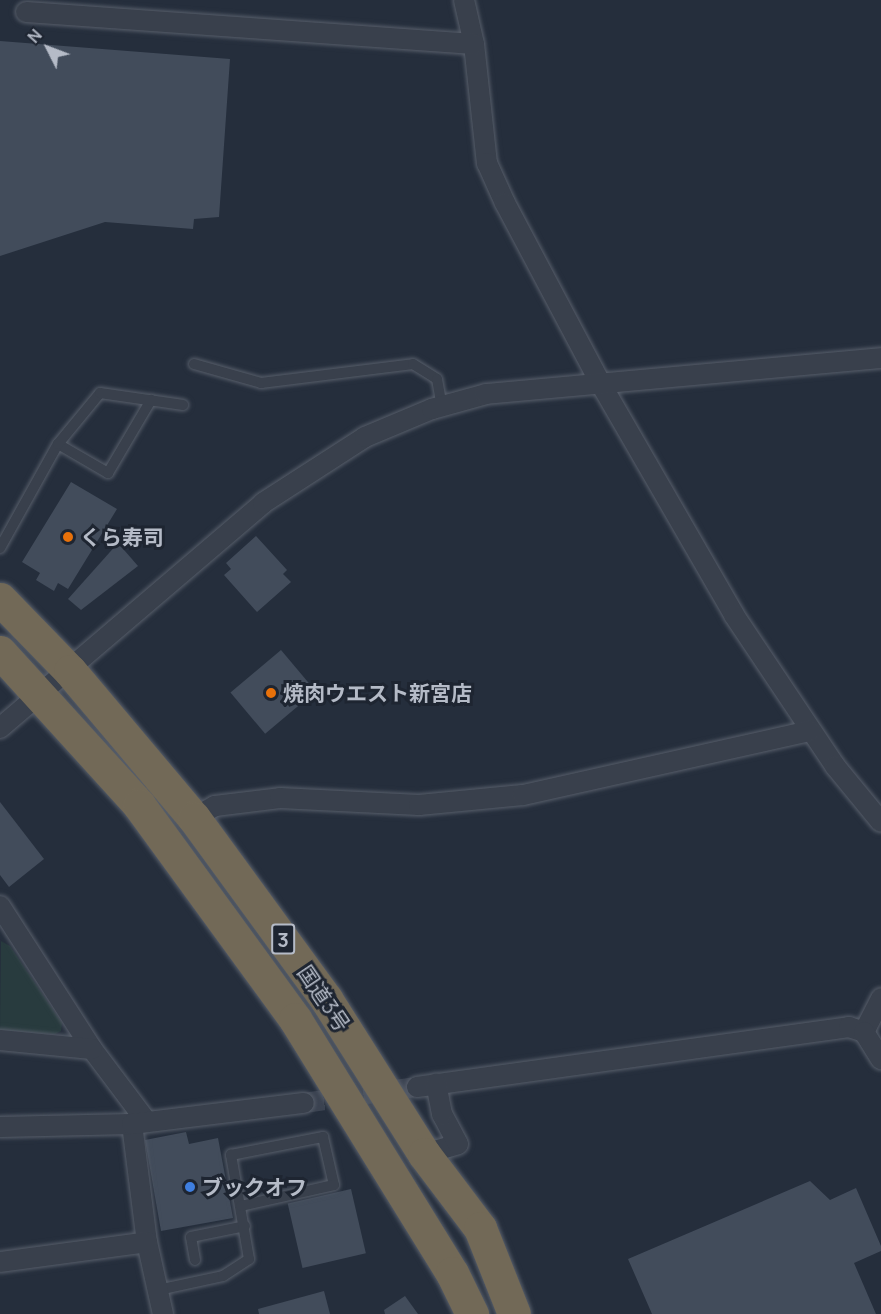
<!DOCTYPE html>
<html>
<head>
<meta charset="utf-8">
<style>
	body { margin:0 }
	#map { position:relative; width:881px; height:1314px; overflow:hidden; background:#252e3c; font-family:Manrope,"Noto Sans JP",sans-serif }
	div>[style] { position:absolute }
	.green>* { inset:0; background:#283b3e }
	.building>* { inset:0; background:#424c5b; transform-origin:0 0 }
	.street-tunnel>* { height:20px; margin-top:-10px; transform-origin:0; background:repeating-linear-gradient(90deg,#3b4351 0 20px,transparent 0 30px) }
	.roads { filter:drop-shadow(0 0 2px #575e6a) drop-shadow(0 0 2px #575e6a) }
	.lane>* { height:10px; margin:-5px; padding:0 5px; transform-origin:5px; border-radius:5px; background:#39404c }
	.street>* { height:20px; margin:-10px; padding:0 10px; transform-origin:10px; border-radius:10px; background:#39404c }
	.highway>* { height:33px; margin:-16.5px; padding:0 16.5px; transform-origin:16.5px; border-radius:16.5px; background:#726957 }
	.dots>* { width:16px; height:16px; translate:-50% -50%; box-sizing:border-box; border:3px solid #1e2531; border-radius:50% }
	span { translate:-50% -50%; white-space:nowrap; text-align:center; line-height:1.15; -webkit-text-stroke:6px #1e2531; paint-order:stroke }
	.shield-label span { padding:2px 4px; background:#1e2531; border:2px solid; border-radius:4px; -webkit-text-stroke-width:0 }
	.shield-label { font-size:20px; color:#b5bbc7; font-weight:700 }
	.poi-label { font-size:21px; color:#b5bbc7; font-weight:700 }
	.left { translate:0 -50%; text-align:left }
	.street-label { font-size:21px; color:#b5bbc7 }
	.north { position:absolute; left:18px; top:18px; width:60px; height:60px; -webkit-text-stroke:4px #1e2531; paint-order:stroke; rotate:312deg; font-size:16px; font-weight:700; line-height:24px; text-align:center; color:#b5bbc7 }
	.north::after { content:''; display:block; margin:auto; width:21px; height:27px; background:#b5bbc7; clip-path:polygon(50% 0,100% 100%,50% 72%,0 100%) }
</style>
</head>
<body>
<div id="map">
	<div class="green">
		<i style="clip-path:polygon(1px 941px,10px 946px,62px 1023px,61px 1031px,55px 1034px,0 1030px)"></i>
	</div>
	<div class="building">
		<i style="clip-path:polygon(0 41px,230px 59px,219px 217px,194px 219px,193px 229px,105px 222px,0 256px)"></i>
		<i style="clip-path:polygon(71px 482px,117px 509px,68px 589px,58px 583px,54px 591px,36px 580px,40px 573px,22px 562px)"></i>
		<i style="clip-path:polygon(256px 536px,287px 570px,283px 574px,291px 582px,257px 612px,224px 575px,231px 569px,226px 563px)"></i>
		<i style="clip-path:polygon(118px 543px,138px 566px,81px 610px,68px 599px)"></i>
		<i style="left:281px;top:650px;width:54px;height:66px;rotate:50deg"></i>
		<i style="clip-path:polygon(0 802px,44px 859px,9px 887px,0 875px)"></i>
		<i style="clip-path:polygon(186px 1132px,189px 1144px,218px 1138px,233px 1218px,161px 1231px,145px 1140px)"></i>
		<i style="clip-path:polygon(810px 1181px,830px 1200px,856px 1188px,881px 1246px,881px 1251px,854px 1263px,876px 1314px,652px 1314px,628px 1259px)"></i>
		<i style="left:351px;top:1189px;width:66px;height:65px;rotate:77deg"></i>
		<i style="clip-path:polygon(324px 1291px,330px 1314px,259px 1314px,258px 1309px)"></i>
		<i style="clip-path:polygon(405px 1296px,418px 1314px,385px 1314px,384px 1310px)"></i>
	</div>
	<div class="street-tunnel">
		<i style="left:304px;top:1103px;width:114px;rotate:-8.1deg"></i>
	</div>
	<div class="roads">
		<div class="lane">
			<i style="left:194px;top:364px;width:70px;rotate:15.8deg"></i>
			<i style="left:261px;top:383px;width:153px;rotate:-7.1deg"></i>
			<i style="left:413px;top:364px;width:28px;rotate:32deg"></i>
			<i style="left:437px;top:379px;width:27px;rotate:80deg"></i>
			<i style="left:58px;top:444px;width:58px;rotate:30.1deg"></i>
			<i style="left:108px;top:473px;width:85px;rotate:-59.5deg"></i>
			<i style="left:0;top:548px;width:119px;rotate:-60.9deg"></i>
			<i style="left:58px;top:444px;width:66px;rotate:-50.5deg"></i>
			<i style="left:100px;top:393px;width:84px;rotate:8.2deg"></i>
			<i style="left:195px;top:1260px;width:23px;rotate:-100deg"></i>
			<i style="left:191px;top:1237px;width:55px;rotate:-11.5deg"></i>
			<i style="left:158px;top:1290px;width:66px;rotate:-12.2deg"></i>
			<i style="left:223px;top:1276px;width:31px;rotate:-33deg"></i>
			<i style="left:249px;top:1259px;width:106px;rotate:-99.8deg"></i>
			<i style="left:231px;top:1155px;width:94px;rotate:-11.1deg"></i>
			<i style="left:323px;top:1137px;width:49px;rotate:77.1deg"></i>
			<i style="left:334px;top:1185px;width:95px;rotate:167.3deg"></i>
		</div>
		<div class="street">
			<i style="left:464px;top:0;width:45px;rotate:77.2deg"></i>
			<i style="left:474px;top:44px;width:120px;rotate:83.8deg"></i>
			<i style="left:487px;top:163px;width:44px;rotate:65.8deg"></i>
			<i style="left:505px;top:203px;width:207px;rotate:62.1deg"></i>
			<i style="left:602px;top:386px;width:264px;rotate:60deg"></i>
			<i style="left:734px;top:615px;width:182px;rotate:56.2deg"></i>
			<i style="left:835px;top:766px;width:72px;rotate:50.6deg"></i>
			<i style="left:26px;top:12px;width:449px;rotate:4.1deg"></i>
			<i style="left:0;top:728px;width:346px;rotate:-40.5deg"></i>
			<i style="left:263px;top:503px;width:121px;rotate:-32.9deg"></i>
			<i style="left:365px;top:437px;width:73px;rotate:-22.7deg"></i>
			<i style="left:432px;top:409px;width:56px;rotate:-15.5deg"></i>
			<i style="left:486px;top:394px;width:397px;rotate:-5.2deg"></i>
			<i style="left:194px;top:818px;width:24px;rotate:-30deg"></i>
			<i style="left:215px;top:806px;width:65px;rotate:-7deg"></i>
			<i style="left:280px;top:798px;width:139px;rotate:2.9deg"></i>
			<i style="left:419px;top:805px;width:104px;rotate:-5.5deg"></i>
			<i style="left:523px;top:795px;width:294px;rotate:-12.6deg"></i>
			<i style="left:0;top:906px;width:170px;rotate:57.2deg"></i>
			<i style="left:92px;top:1049px;width:91px;rotate:53deg"></i>
			<i style="left:864px;top:1032px;width:38px;rotate:-63deg"></i>
			<i style="left:0;top:1040px;width:92px;rotate:5.6deg"></i>
			<i style="left:417px;top:1087px;width:436px;rotate:-7.9deg"></i>
			<i style="left:849px;top:1027px;width:16px;rotate:18deg"></i>
			<i style="left:864px;top:1032px;width:32px;rotate:58deg"></i>
			<i style="left:132px;top:1124px;width:119px;rotate:82.8deg"></i>
			<i style="left:147px;top:1242px;width:74px;rotate:77.5deg"></i>
			<i style="left:0;top:1127px;width:132px;rotate:-1.3deg"></i>
			<i style="left:132px;top:1124px;width:173px;rotate:-7deg"></i>
			<i style="left:424px;top:1154px;width:35px;rotate:-16deg"></i>
			<i style="left:458px;top:1144px;width:34px;rotate:-118deg"></i>
			<i style="left:442px;top:1114px;width:31px;rotate:-101deg"></i>
			<i style="left:0;top:1262px;width:148px;rotate:-7.7deg"></i>
		</div>
		<div class="highway">
			<i style="left:0;top:599px;width:100px;rotate:45.8deg"></i>
			<i style="left:70px;top:671px;width:192px;rotate:49.9deg"></i>
			<i style="left:194px;top:818px;width:224px;rotate:53.9deg"></i>
			<i style="left:326px;top:999px;width:183px;rotate:57.7deg"></i>
			<i style="left:424px;top:1154px;width:93px;rotate:52.9deg"></i>
			<i style="left:480px;top:1228px;width:92px;rotate:68.4deg"></i>
			<i style="left:0;top:652px;width:207px;rotate:47.7deg"></i>
			<i style="left:139px;top:805px;width:265px;rotate:53.9deg"></i>
			<i style="left:295px;top:1019px;width:299px;rotate:58.3deg"></i>
			<i style="left:452px;top:1273px;width:46px;rotate:64deg"></i>
		</div>
	</div>
	<div class="dots">
		<i style="left:68px;top:537px;background:#e8710a"></i>
		<i style="left:271px;top:693px;background:#e8710a"></i>
		<i style="left:190px;top:1187px;background:#3f7fe0"></i>
	</div>
	<div class="shield-label">
		<span style="left:283px;top:939px">3</span>
	</div>
	<div class="poi-label">
		<span class="left" style="left:80px;top:537px">くら寿司</span>
		<span class="left" style="left:283px;top:693px">焼肉ウエスト新宮店</span>
		<span class="left" style="left:202px;top:1187px">ブックオフ</span>
	</div>
	<div class="street-label">
		<span style="left:324px;top:998px;rotate:56deg">国道3号</span>
	</div>
	<div class="north">N</div>
</div>
</body>
</html>
